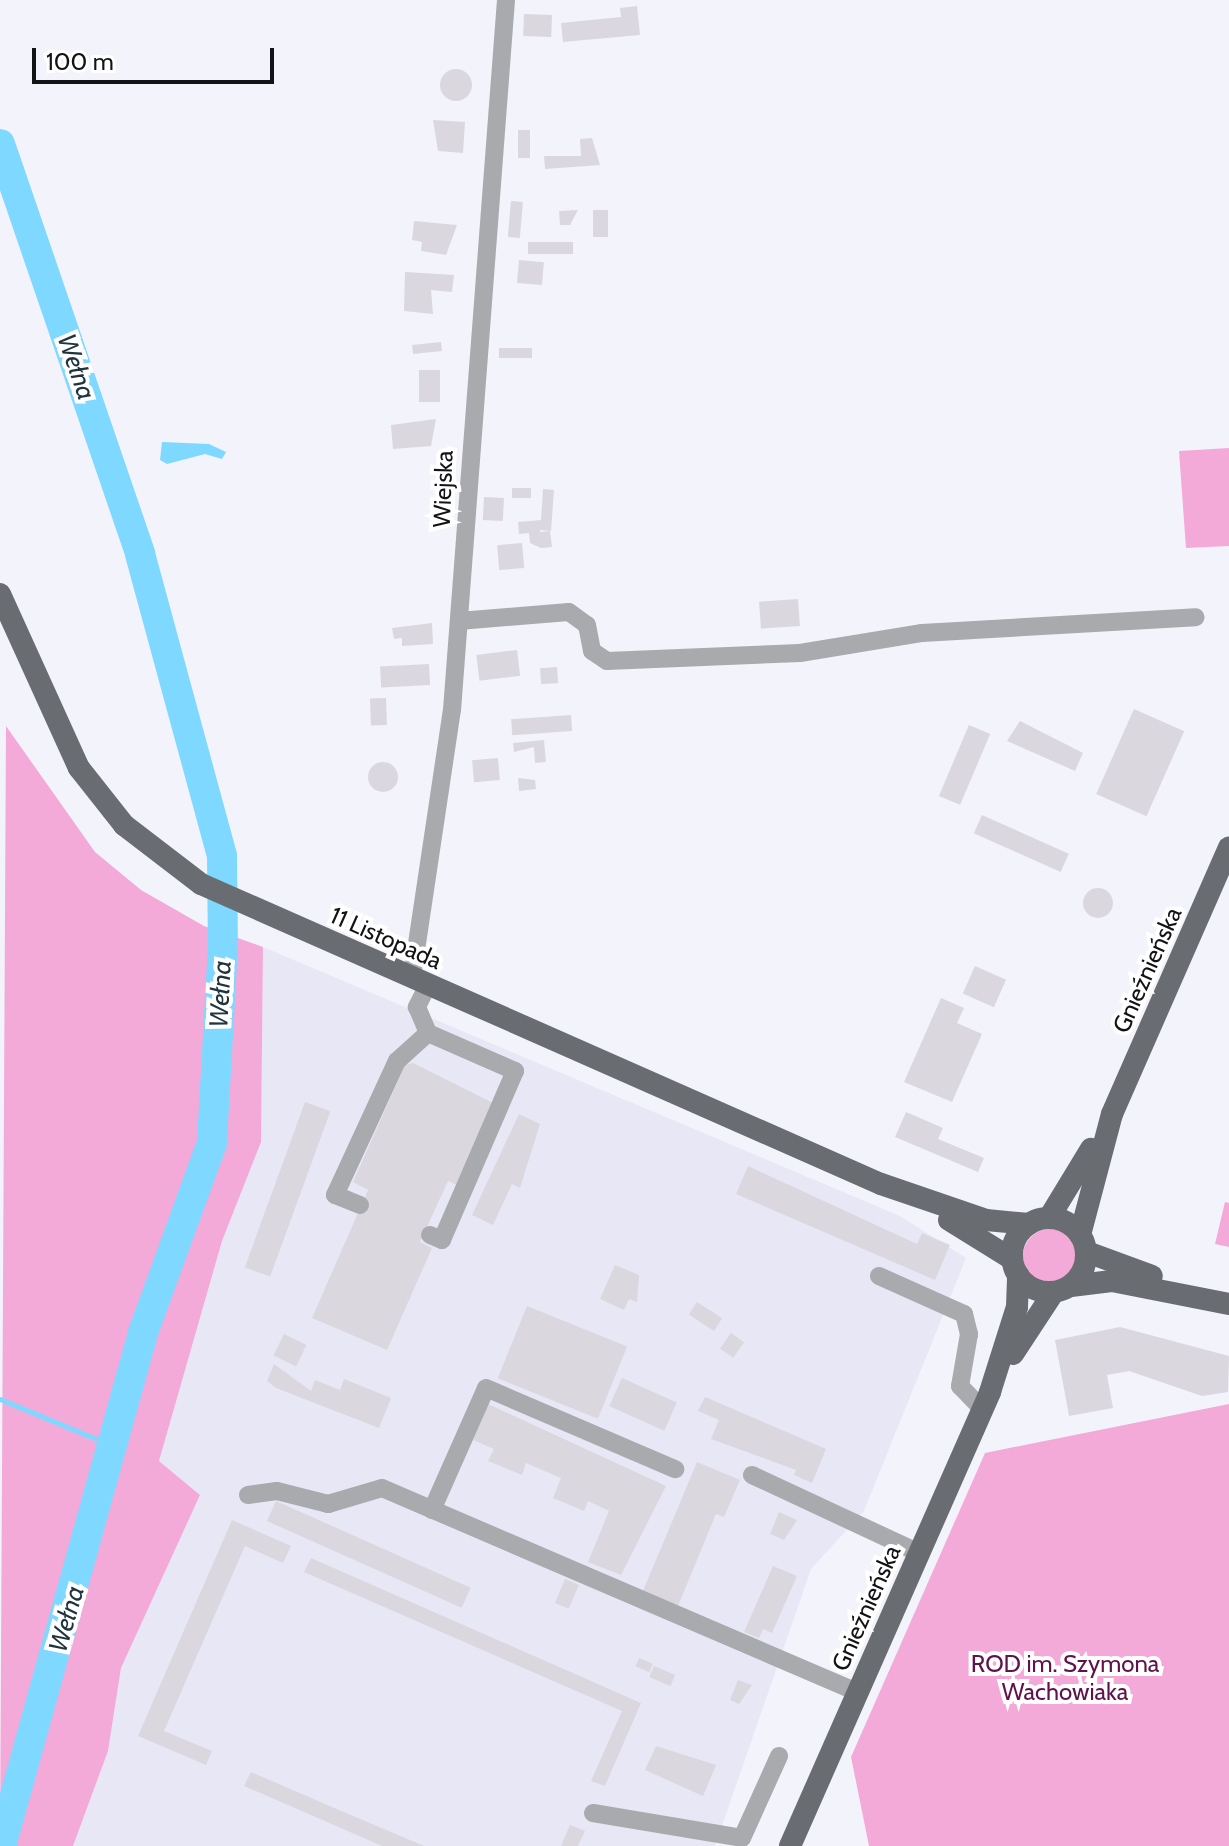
<!DOCTYPE html>
<html>
<head>
<meta charset="utf-8">
<style>
	body { margin:0 }
	#map { position:relative; width:1229px; height:1846px; overflow:hidden; background:#f3f3fb; font-family:Cabin,sans-serif }
	div>[style] { position:absolute }
	.built>* { inset:0; background:#e7e7f6 }
	.green>* { inset:0; background:#f3aad9 }
	.round { border-radius:50% }
	.water>* { inset:0; background:#7fd8ff }
	.stream>* { height:5px; margin:-2.5px; padding:0 2.5px; transform-origin:2.5px; border-radius:2.5px; background:#7fd8ff }
	.river>* { height:30px; margin:-15px; padding:0 15px; transform-origin:15px; border-radius:15px; background:#7fd8ff }
	.building>* { inset:0; background:#dbd7de; transform-origin:0 0 }
	.minor>* { height:18px; margin:-9px; padding:0 9px; transform-origin:9px; border-radius:9px; background:#a8aaad }
	.major>* { height:22px; margin:-11px; padding:0 11px; transform-origin:11px; border-radius:11px; background:#696d72 }
	.major>.ring { margin:-11px; padding:0; box-sizing:content-box; background:none; border:22px solid #696d72; border-radius:50% }
	span { translate:-50% -50%; white-space:nowrap; text-align:center; line-height:1.15; -webkit-text-stroke:8px #fff; paint-order:stroke }
	.street-label { font-size:24px; color:#131316 }
	.park-label { font-size:24px; color:#5f124b }
	.water-label { font-size:26px; color:#1f343d; font-style:italic }
	.scale { position:absolute; left:32px; top:48px; width:242px; height:36px; box-sizing:border-box; border:4px solid #131316; border-top:0; padding-left:10px; font-size:24px; line-height:28px; white-space:nowrap; color:#131316; -webkit-text-stroke:6px #fff; paint-order:stroke }
</style>
</head>
<body>
<div id="map">
	<div class="built">
		<i style="clip-path:polygon(263px 947px,900px 1216px,966px 1258px,864px 1511px,811px 1569px,715px 1846px,73px 1846px,108px 1751px,121px 1668px,200px 1495px,159px 1461px,222px 1241px,261px 1142px)"></i>
	</div>
	<div class="green">
		<i style="clip-path:polygon(1229px 448px,1229px 546px,1186px 548px,1179px 451px)"></i>
		<i style="clip-path:polygon(6px 726px,95px 852px,141px 890px,204px 926px,263px 947px,261px 1142px,222px 1241px,159px 1461px,200px 1495px,121px 1668px,108px 1751px,73px 1846px,0 1846px)"></i>
		<i style="clip-path:polygon(1225px 1202px,1229px 1203px,1229px 1247px,1215px 1244px)"></i>
		<i class="round" style="left:1023px;top:1229px;width:54px;height:54px"></i>
		<i style="clip-path:polygon(1229px 1404px,1229px 1846px,869px 1846px,851px 1757px,985px 1453px)"></i>
	</div>
	<div class="water">
		<i style="clip-path:polygon(162px 442px,209px 444px,226px 452px,222px 459px,205px 454px,167px 464px,160px 460px)"></i>
	</div>
	<div class="stream">
		<i style="left:0;top:1399px;width:126px;rotate:22.5deg"></i>
	</div>
	<div class="river">
		<i style="left:0;top:144px;width:433px;rotate:71.1deg"></i>
		<i style="left:140px;top:554px;width:313px;rotate:74.8deg"></i>
		<i style="left:222px;top:856px;width:89px;rotate:89.4deg"></i>
		<i style="left:223px;top:945px;width:198px;rotate:93.2deg"></i>
		<i style="left:212px;top:1143px;width:202px;rotate:110deg"></i>
		<i style="left:143px;top:1333px;width:532px;rotate:105.47deg"></i>
	</div>
	<div class="building">
		<i style="clip-path:polygon(637px 6px,640px 35px,563px 42px,561px 23px,621px 17px,620px 8px)"></i>
		<i style="left:524px;top:14px;width:28px;height:22px;rotate:2deg"></i>
		<i class="round" style="left:440px;top:69px;width:32px;height:32px"></i>
		<i style="clip-path:polygon(433px 120px,465px 122px,463px 153px,438px 151px)"></i>
		<i style="left:518px;top:130px;width:12px;height:28px"></i>
		<i style="clip-path:polygon(592px 138px,600px 165px,545px 169px,544px 156px,581px 156px,580px 139px)"></i>
		<i style="left:511px;top:201px;width:12px;height:36px;rotate:5deg"></i>
		<i style="clip-path:polygon(578px 210px,570px 225px,560px 225px,559px 211px)"></i>
		<i style="left:593px;top:210px;width:15px;height:27px"></i>
		<i style="clip-path:polygon(414px 221px,457px 225px,446px 255px,421px 251px,422px 242px,412px 240px)"></i>
		<i style="left:573px;top:242px;width:12px;height:45px;rotate:90deg"></i>
		<i style="left:519px;top:260px;width:25px;height:23px;rotate:5deg"></i>
		<i style="clip-path:polygon(405px 272px,454px 275px,452px 292px,431px 290px,433px 314px,404px 311px)"></i>
		<i style="left:441px;top:342px;width:9px;height:29px;rotate:84deg"></i>
		<i style="left:532px;top:348px;width:10px;height:33px;rotate:90deg"></i>
		<i style="left:419px;top:370px;width:21px;height:32px"></i>
		<i style="clip-path:polygon(436px 419px,431px 446px,393px 449px,391px 425px)"></i>
		<i style="left:512px;top:488px;width:19px;height:10px"></i>
		<i style="clip-path:polygon(543px 489px,554px 490px,551px 531px,540px 530px,540px 532px,550px 531px,552px 547px,541px 548px,530px 543px,529px 533px,519px 534px,518px 522px,541px 520px)"></i>
		<i style="left:484px;top:497px;width:20px;height:23px;rotate:3deg"></i>
		<i style="left:522px;top:543px;width:25px;height:25px;rotate:85deg"></i>
		<i style="left:798px;top:599px;width:27px;height:39px;rotate:86deg"></i>
		<i style="clip-path:polygon(432px 623px,433px 644px,402px 646px,402px 638px,394px 639px,392px 628px)"></i>
		<i style="left:517px;top:650px;width:26px;height:41px;rotate:83deg"></i>
		<i style="left:429px;top:664px;width:21px;height:49px;rotate:87deg"></i>
		<i style="left:557px;top:667px;width:16px;height:17px;rotate:86deg"></i>
		<i style="left:386px;top:698px;width:27px;height:16px;rotate:88deg"></i>
		<i style="left:1134px;top:709px;width:55px;height:93px;rotate:24deg"></i>
		<i style="left:571px;top:715px;width:16px;height:60px;rotate:86deg"></i>
		<i style="clip-path:polygon(1020px 721px,1083px 753px,1075px 771px,1007px 741px)"></i>
		<i style="left:969px;top:725px;width:23px;height:77px;rotate:23deg"></i>
		<i style="clip-path:polygon(544px 740px,546px 762px,535px 763px,534px 747px,514px 752px,513px 743px)"></i>
		<i style="left:498px;top:758px;width:22px;height:26px;rotate:85deg"></i>
		<i class="round" style="left:368px;top:762px;width:30px;height:30px"></i>
		<i style="clip-path:polygon(518px 778px,535px 780px,536px 789px,519px 791px)"></i>
		<i style="left:982px;top:815px;width:95px;height:20px;rotate:24deg"></i>
		<i class="round" style="left:1083px;top:888px;width:30px;height:30px"></i>
		<i style="left:975px;top:966px;width:34px;height:30px;rotate:24deg"></i>
		<i style="clip-path:polygon(941px 998px,964px 1008px,957px 1023px,982px 1034px,952px 1102px,904px 1082px)"></i>
		<i style="clip-path:polygon(413px 1063px,495px 1104px,459px 1186px,448px 1181px,420px 1242px,432px 1248px,387px 1350px,312px 1318px,368px 1190px,353px 1182px,405px 1065px)"></i>
		<i style="left:305px;top:1102px;width:27px;height:176px;rotate:20deg"></i>
		<i style="clip-path:polygon(906px 1112px,943px 1128px,938px 1139px,984px 1158px,978px 1172px,895px 1137px)"></i>
		<i style="clip-path:polygon(519px 1114px,540px 1124px,520px 1188px,512px 1184px,493px 1225px,472px 1215px)"></i>
		<i style="clip-path:polygon(748px 1166px,917px 1244px,922px 1233px,950px 1245px,935px 1280px,736px 1194px)"></i>
		<i style="clip-path:polygon(615px 1265px,639px 1275px,637px 1302px,629px 1299px,624px 1310px,600px 1299px)"></i>
		<i style="left:697px;top:1302px;width:30px;height:15px;rotate:33deg"></i>
		<i style="left:527px;top:1306px;width:108px;height:78px;rotate:22deg"></i>
		<i style="clip-path:polygon(1120px 1327px,1229px 1356px,1228px 1392px,1202px 1396px,1129px 1371px,1107px 1375px,1113px 1408px,1069px 1416px,1055px 1340px)"></i>
		<i style="left:731px;top:1333px;width:16px;height:19px;rotate:35deg"></i>
		<i style="left:284px;top:1334px;width:25px;height:24px;rotate:26deg"></i>
		<i style="clip-path:polygon(274px 1364px,311px 1391px,315px 1380px,340px 1390px,344px 1379px,391px 1398px,379px 1428px,276px 1388px,267px 1381px)"></i>
		<i style="left:622px;top:1378px;width:60px;height:31px;rotate:24deg"></i>
		<i style="clip-path:polygon(705px 1397px,826px 1449px,812px 1483px,794px 1475px,796px 1470px,711px 1439px,719px 1420px,698px 1411px)"></i>
		<i style="clip-path:polygon(488px 1404px,666px 1486px,621px 1575px,588px 1562px,609px 1511px,588px 1501px,584px 1511px,553px 1498px,561px 1478px,526px 1463px,522px 1475px,488px 1461px,494px 1449px,473px 1440px)"></i>
		<i style="clip-path:polygon(697px 1462px,740px 1480px,724px 1517px,716px 1514px,678px 1606px,643px 1591px)"></i>
		<i style="left:276px;top:1501px;width:213px;height:22px;rotate:24deg"></i>
		<i style="clip-path:polygon(779px 1512px,797px 1520px,784px 1540px,770px 1534px)"></i>
		<i style="clip-path:polygon(232px 1520px,291px 1546px,283px 1563px,245px 1546px,164px 1731px,212px 1751px,206px 1765px,138px 1736px)"></i>
		<i style="clip-path:polygon(311px 1558px,641px 1703px,605px 1786px,591px 1781px,622px 1711px,304px 1572px)"></i>
		<i style="clip-path:polygon(773px 1566px,797px 1576px,772px 1633px,763px 1629px,759px 1638px,744px 1632px)"></i>
		<i style="left:565px;top:1579px;width:15px;height:26px;rotate:23deg"></i>
		<i style="left:639px;top:1658px;width:15px;height:9px;rotate:23deg"></i>
		<i style="left:654px;top:1666px;width:23px;height:12px;rotate:23deg"></i>
		<i style="clip-path:polygon(738px 1680px,752px 1685px,739px 1704px,730px 1700px)"></i>
		<i style="clip-path:polygon(656px 1746px,716px 1765px,703px 1796px,645px 1770px)"></i>
		<i style="clip-path:polygon(251px 1772px,339px 1810px,424px 1846px,382px 1846px,350px 1832px,244px 1786px)"></i>
		<i style="clip-path:polygon(570px 1825px,585px 1831px,578px 1846px,561px 1846px)"></i>
	</div>
	<div class="minor">
		<i style="left:459px;top:621px;width:110px;rotate:-4.7deg"></i>
		<i style="left:569px;top:612px;width:22px;rotate:36deg"></i>
		<i style="left:587px;top:625px;width:26px;rotate:79deg"></i>
		<i style="left:592px;top:651px;width:18px;rotate:34deg"></i>
		<i style="left:607px;top:661px;width:193px;rotate:-2.4deg"></i>
		<i style="left:800px;top:653px;width:124px;rotate:-9.3deg"></i>
		<i style="left:922px;top:633px;width:274px;rotate:-3.3deg"></i>
		<i style="left:412px;top:977px;width:270px;rotate:-81.5deg"></i>
		<i style="left:452px;top:710px;width:712px;rotate:-85.65deg"></i>
		<i style="left:428px;top:985px;width:25px;rotate:117deg"></i>
		<i style="left:417px;top:1007px;width:28px;rotate:67deg"></i>
		<i style="left:360px;top:1205px;width:27px;rotate:-158deg"></i>
		<i style="left:335px;top:1195px;width:148px;rotate:-65.2deg"></i>
		<i style="left:397px;top:1061px;width:42px;rotate:-42.1deg"></i>
		<i style="left:428px;top:1033px;width:95px;rotate:23.6deg"></i>
		<i style="left:515px;top:1071px;width:184px;rotate:113.4deg"></i>
		<i style="left:442px;top:1240px;width:13px;rotate:-157deg"></i>
		<i style="left:879px;top:1276px;width:93px;rotate:24.1deg"></i>
		<i style="left:964px;top:1314px;width:21px;rotate:76deg"></i>
		<i style="left:969px;top:1334px;width:53px;rotate:99.8deg"></i>
		<i style="left:960px;top:1386px;width:32px;rotate:46deg"></i>
		<i style="left:752px;top:1475px;width:184px;rotate:25deg"></i>
		<i style="left:248px;top:1495px;width:29px;rotate:-8deg"></i>
		<i style="left:277px;top:1491px;width:53px;rotate:14.3deg"></i>
		<i style="left:328px;top:1504px;width:56px;rotate:-16.5deg"></i>
		<i style="left:382px;top:1488px;width:517px;rotate:23.24deg"></i>
		<i style="left:432px;top:1510px;width:133px;rotate:-66.1deg"></i>
		<i style="left:486px;top:1388px;width:206px;rotate:23.2deg"></i>
		<i style="left:593px;top:1813px;width:151px;rotate:9.5deg"></i>
		<i style="left:742px;top:1838px;width:90px;rotate:-65.7deg"></i>
	</div>
	<div class="major">
		<i style="left:0;top:594px;width:191px;rotate:65.6deg"></i>
		<i style="left:79px;top:768px;width:73px;rotate:51.7deg"></i>
		<i style="left:124px;top:825px;width:97px;rotate:37.5deg"></i>
		<i style="left:201px;top:884px;width:743px;rotate:23.81deg"></i>
		<i style="left:881px;top:1184px;width:111px;rotate:18.9deg"></i>
		<i style="left:986px;top:1220px;width:43px;rotate:5.3deg"></i>
		<i class="ring" style="left:1012px;top:1218px;width:52px;height:52px"></i>
		<i style="left:1049px;top:1218px;width:81px;rotate:-58.7deg"></i>
		<i style="left:949px;top:1220px;width:74px;rotate:31.8deg"></i>
		<i style="left:1080px;top:1235px;width:125px;rotate:-75.2deg"></i>
		<i style="left:1112px;top:1114px;width:291px;rotate:-66.3deg"></i>
		<i style="left:1087px;top:1252px;width:69px;rotate:20.3deg"></i>
		<i style="left:1071px;top:1286px;width:41px;rotate:-7deg"></i>
		<i style="left:1112px;top:1281px;width:119px;rotate:11.1deg"></i>
		<i style="left:1013px;top:1354px;width:73px;rotate:-56.7deg"></i>
		<i style="left:790px;top:1846px;width:496px;rotate:-66.2deg"></i>
		<i style="left:990px;top:1392px;width:89px;rotate:-72.4deg"></i>
		<i style="left:1017px;top:1307px;width:32px;rotate:-88deg"></i>
	</div>
	<div class="street-label">
		<span style="left:443px;top:489px;rotate:-88deg">Wiejska</span>
		<span style="left:386px;top:938px;rotate:24deg">11 Listopada</span>
		<span style="left:1147px;top:970px;rotate:-66deg">Gnieźnieńska</span>
		<span style="left:866px;top:1608px;rotate:-66deg">Gnieźnieńska</span>
	</div>
	<div class="park-label">
		<span style="left:1065px;top:1678px">ROD im. Szymona<br>Wachowiaka</span>
	</div>
	<div class="water-label">
		<span style="left:76px;top:367px;rotate:71deg">Wełna</span>
		<span style="left:221px;top:994px;rotate:-87deg">Wełna</span>
		<span style="left:67px;top:1619px;rotate:-74deg">Wełna</span>
	</div>
	<div class="scale">100 m</div>
</div>
</body>
</html>
